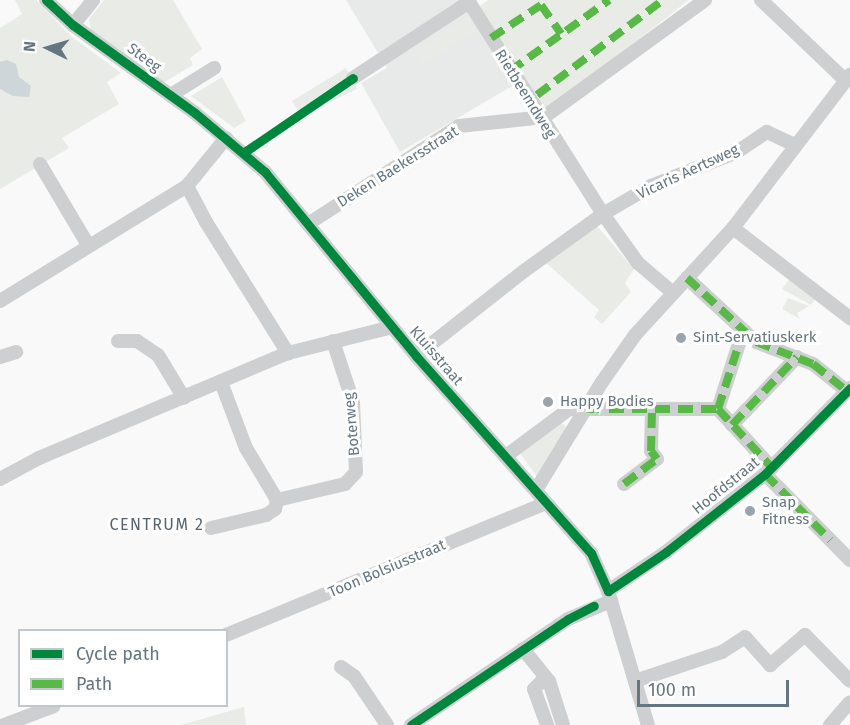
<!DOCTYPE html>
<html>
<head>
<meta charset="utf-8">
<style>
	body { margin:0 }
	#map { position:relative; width:850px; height:725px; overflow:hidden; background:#f9f9f9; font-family:"Fira Sans",sans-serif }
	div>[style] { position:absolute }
	.built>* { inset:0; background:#e8e9e9 }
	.green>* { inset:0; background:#e8ebe6; transform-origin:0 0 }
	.water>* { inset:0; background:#ced6d9 }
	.minor>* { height:14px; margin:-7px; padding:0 7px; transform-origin:7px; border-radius:7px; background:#cecfd0 }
	.quiet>* { height:8px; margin-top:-4px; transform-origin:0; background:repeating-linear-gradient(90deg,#58b947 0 15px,transparent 0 23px) }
	.cycleway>* { height:9px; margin:-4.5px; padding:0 4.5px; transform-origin:4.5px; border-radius:4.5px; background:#00873e }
	.dots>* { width:16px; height:16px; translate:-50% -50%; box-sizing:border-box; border:3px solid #fff; border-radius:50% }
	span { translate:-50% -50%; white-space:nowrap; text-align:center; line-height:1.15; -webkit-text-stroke:6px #fff; paint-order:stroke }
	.street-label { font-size:15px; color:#657683 }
	.poi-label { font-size:15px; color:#657683 }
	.left { translate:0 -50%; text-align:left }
	.neighbourhood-label { font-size:16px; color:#57646e; letter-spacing:1.5px }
	.legend { position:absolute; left:18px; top:629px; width:210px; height:78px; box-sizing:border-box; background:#fff; border:2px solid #c1c8cd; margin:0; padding:8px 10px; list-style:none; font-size:18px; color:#657683 }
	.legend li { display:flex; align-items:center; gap:12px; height:30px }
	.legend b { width:30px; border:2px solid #c1c8cd }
	.north { position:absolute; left:18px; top:18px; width:60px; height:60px; -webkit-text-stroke:4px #fff; paint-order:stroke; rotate:275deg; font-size:16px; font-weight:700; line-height:24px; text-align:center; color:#657683 }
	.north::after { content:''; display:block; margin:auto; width:21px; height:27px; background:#657683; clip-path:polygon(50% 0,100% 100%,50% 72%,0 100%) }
	.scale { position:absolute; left:637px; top:680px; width:152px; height:27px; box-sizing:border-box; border:3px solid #657683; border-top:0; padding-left:8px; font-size:18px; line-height:21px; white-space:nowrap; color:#657683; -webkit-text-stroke:4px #fff; paint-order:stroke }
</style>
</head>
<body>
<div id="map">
	<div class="built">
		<i style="clip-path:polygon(346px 0,463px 0,514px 85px,400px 152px,361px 83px,387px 68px)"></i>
	</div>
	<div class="green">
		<i style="clip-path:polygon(15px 0,36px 0,71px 36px,121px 73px,107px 82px,119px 104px,62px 138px,69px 148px,0 189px,0 89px,3px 91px,22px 81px,7px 60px,0 62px,0 28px,22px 14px)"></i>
		<i style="clip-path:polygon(104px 0,173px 0,202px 49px,190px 58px,193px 65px,163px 83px,91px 31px,89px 19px)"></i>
		<i style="clip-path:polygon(488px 0,689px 0,545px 112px,477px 8px)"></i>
		<i style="left:468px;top:16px;width:17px;height:65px;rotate:57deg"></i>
		<i style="clip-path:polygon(346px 68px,357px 89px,301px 116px,292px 101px)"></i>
		<i style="clip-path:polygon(222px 77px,246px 121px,234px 128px,191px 96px)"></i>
		<i style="clip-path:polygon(597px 226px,634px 269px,625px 283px,631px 292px,602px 324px,594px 317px,599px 310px,545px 262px)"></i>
		<i style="clip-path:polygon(790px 278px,818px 296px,811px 305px,782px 289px)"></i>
		<i style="clip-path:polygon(788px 298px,809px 306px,797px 313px,800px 319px,782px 309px)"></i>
		<i style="clip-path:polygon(559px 421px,570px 430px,539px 479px,518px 451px)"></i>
		<i style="clip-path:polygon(244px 707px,246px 725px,181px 725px)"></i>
	</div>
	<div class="water">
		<i style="clip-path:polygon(7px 60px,16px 64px,19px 77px,31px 86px,29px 97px,13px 96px,0 89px,0 62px)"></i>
	</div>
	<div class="minor">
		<i style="left:46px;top:0;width:37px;rotate:43deg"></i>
		<i style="left:73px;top:25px;width:150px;rotate:35.8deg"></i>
		<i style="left:195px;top:113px;width:92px;rotate:40.1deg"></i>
		<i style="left:265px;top:172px;width:238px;rotate:50.6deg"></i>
		<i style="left:416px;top:356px;width:264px;rotate:48.4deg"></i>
		<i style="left:591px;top:553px;width:42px;rotate:65.9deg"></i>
		<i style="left:608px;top:591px;width:140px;rotate:73.4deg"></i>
		<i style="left:761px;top:0;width:117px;rotate:43.6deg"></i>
		<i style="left:73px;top:25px;width:32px;rotate:-51deg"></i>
		<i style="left:353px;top:78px;width:139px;rotate:-33.2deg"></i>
		<i style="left:469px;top:2px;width:251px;rotate:57.7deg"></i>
		<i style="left:603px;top:214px;width:60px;rotate:54.5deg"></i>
		<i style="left:638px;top:263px;width:45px;rotate:40.5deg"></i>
		<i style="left:171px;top:95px;width:51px;rotate:-32.1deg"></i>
		<i style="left:40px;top:164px;width:94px;rotate:59.3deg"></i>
		<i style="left:187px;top:186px;width:41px;rotate:62.2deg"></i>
		<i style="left:206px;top:222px;width:155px;rotate:58deg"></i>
		<i style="left:308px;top:224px;width:180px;rotate:-33deg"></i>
		<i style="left:459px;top:126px;width:85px;rotate:-6deg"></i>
		<i style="left:544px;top:117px;width:199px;rotate:-36deg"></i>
		<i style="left:733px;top:228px;width:148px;rotate:37.6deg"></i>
		<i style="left:687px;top:278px;width:94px;rotate:42.8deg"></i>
		<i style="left:756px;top:342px;width:61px;rotate:21.1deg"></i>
		<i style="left:813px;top:364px;width:43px;rotate:38.5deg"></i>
		<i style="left:0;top:301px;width:220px;rotate:-31.6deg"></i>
		<i style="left:187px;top:186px;width:62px;rotate:-50.9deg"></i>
		<i style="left:118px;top:341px;width:19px"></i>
		<i style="left:137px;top:341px;width:25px;rotate:34deg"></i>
		<i style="left:158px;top:355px;width:50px;rotate:58.8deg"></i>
		<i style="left:416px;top:356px;width:137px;rotate:-38.2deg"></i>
		<i style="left:524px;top:271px;width:97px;rotate:-35.8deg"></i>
		<i style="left:603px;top:214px;width:56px;rotate:-30.3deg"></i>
		<i style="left:651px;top:186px;width:92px;rotate:-21.6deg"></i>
		<i style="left:737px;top:152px;width:36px;rotate:-34deg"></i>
		<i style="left:767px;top:132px;width:31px;rotate:25deg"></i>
		<i style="left:0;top:357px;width:17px;rotate:-17deg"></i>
		<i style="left:221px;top:382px;width:71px;rotate:69.3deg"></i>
		<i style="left:246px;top:448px;width:61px;rotate:59.2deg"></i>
		<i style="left:718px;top:409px;width:82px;rotate:-72.2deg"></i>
		<i style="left:732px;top:425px;width:94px;rotate:-46.3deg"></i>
		<i style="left:506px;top:456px;width:79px;rotate:-36.7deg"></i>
		<i style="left:569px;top:409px;width:149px"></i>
		<i style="left:718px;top:409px;width:80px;rotate:47.5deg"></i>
		<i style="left:765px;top:474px;width:121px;rotate:45.3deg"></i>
		<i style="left:0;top:479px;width:44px;rotate:-28.3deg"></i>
		<i style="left:39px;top:458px;width:270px;rotate:-22.9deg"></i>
		<i style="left:288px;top:353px;width:107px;rotate:-14deg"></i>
		<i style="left:624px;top:484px;width:41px;rotate:-37.1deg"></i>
		<i style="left:657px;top:459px;width:10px;rotate:-127deg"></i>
		<i style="left:651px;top:451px;width:42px;rotate:-88.6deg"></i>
		<i style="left:536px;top:490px;width:127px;rotate:-58.6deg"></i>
		<i style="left:602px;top:382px;width:57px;rotate:-54.9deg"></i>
		<i style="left:635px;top:335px;width:145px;rotate:-47.5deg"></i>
		<i style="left:733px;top:228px;width:193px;rotate:-52.6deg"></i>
		<i style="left:277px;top:500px;width:70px;rotate:-13.2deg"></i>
		<i style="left:345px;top:484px;width:16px;rotate:-47deg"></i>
		<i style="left:356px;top:472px;width:70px;rotate:-92.5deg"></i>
		<i style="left:353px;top:402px;width:64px;rotate:-108.2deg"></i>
		<i style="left:211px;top:528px;width:57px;rotate:-13.3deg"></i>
		<i style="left:266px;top:515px;width:11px;rotate:-34deg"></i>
		<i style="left:275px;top:509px;width:9px;rotate:-77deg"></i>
		<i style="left:608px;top:591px;width:70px;rotate:-33.9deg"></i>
		<i style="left:666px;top:552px;width:126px;rotate:-38.2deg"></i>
		<i style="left:765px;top:474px;width:121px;rotate:-45.3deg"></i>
		<i style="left:226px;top:635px;width:346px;rotate:-22.4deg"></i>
		<i style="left:523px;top:649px;width:41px;rotate:50.9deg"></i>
		<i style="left:549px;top:681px;width:46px;rotate:72.3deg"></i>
		<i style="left:341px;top:667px;width:16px;rotate:35deg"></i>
		<i style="left:354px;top:676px;width:59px;rotate:56deg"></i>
		<i style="left:544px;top:679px;width:14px;rotate:135deg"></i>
		<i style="left:534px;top:689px;width:38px;rotate:70deg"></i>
		<i style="left:635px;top:681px;width:92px;rotate:-18.4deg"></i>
		<i style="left:722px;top:652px;width:27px;rotate:-33deg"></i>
		<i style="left:745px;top:637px;width:38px;rotate:48deg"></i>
		<i style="left:770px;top:665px;width:46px;rotate:-40.6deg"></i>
		<i style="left:805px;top:635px;width:64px;rotate:45.6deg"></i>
		<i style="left:4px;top:725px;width:53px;rotate:-20.8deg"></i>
		<i style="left:411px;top:725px;width:189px;rotate:-34deg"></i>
		<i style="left:568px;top:619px;width:47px;rotate:-22.7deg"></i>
		<i style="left:830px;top:725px;width:30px;rotate:-49deg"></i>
	</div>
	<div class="quiet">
		<i style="left:491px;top:38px;width:60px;rotate:-33.4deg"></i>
		<i style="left:541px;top:5px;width:35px;rotate:55deg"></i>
		<i style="left:510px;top:71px;width:122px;rotate:-35.6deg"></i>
		<i style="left:537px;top:95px;width:158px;rotate:-37deg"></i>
		<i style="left:687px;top:278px;width:94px;rotate:42.8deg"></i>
		<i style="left:756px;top:342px;width:61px;rotate:21.1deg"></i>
		<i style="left:813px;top:364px;width:43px;rotate:38.5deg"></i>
		<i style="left:586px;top:409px;width:132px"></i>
		<i style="left:718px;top:409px;width:80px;rotate:47.5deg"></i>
		<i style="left:718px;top:409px;width:82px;rotate:-72.2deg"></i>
		<i style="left:732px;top:425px;width:94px;rotate:-46.3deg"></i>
		<i style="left:765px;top:474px;width:93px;rotate:45.4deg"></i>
		<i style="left:624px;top:484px;width:41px;rotate:-37.1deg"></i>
		<i style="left:657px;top:459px;width:10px;rotate:-127deg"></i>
		<i style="left:651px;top:451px;width:42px;rotate:-88.6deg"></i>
	</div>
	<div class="cycleway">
		<i style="left:46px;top:0;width:37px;rotate:43deg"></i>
		<i style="left:73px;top:25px;width:150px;rotate:35.8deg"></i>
		<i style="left:195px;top:113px;width:92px;rotate:40.1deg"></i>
		<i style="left:265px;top:172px;width:238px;rotate:50.6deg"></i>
		<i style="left:416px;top:356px;width:264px;rotate:48.4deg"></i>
		<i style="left:591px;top:553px;width:42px;rotate:65.9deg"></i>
		<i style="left:608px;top:591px;width:70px;rotate:-33.9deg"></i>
		<i style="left:666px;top:552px;width:126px;rotate:-38.2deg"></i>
		<i style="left:765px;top:474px;width:121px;rotate:-45.3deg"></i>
		<i style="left:243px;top:153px;width:133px;rotate:-34.3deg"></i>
		<i style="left:411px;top:725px;width:189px;rotate:-34deg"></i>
		<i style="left:568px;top:619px;width:29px;rotate:-27deg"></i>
	</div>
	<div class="dots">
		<i style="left:681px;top:338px;background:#99a4ac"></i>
		<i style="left:548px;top:402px;background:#99a4ac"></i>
		<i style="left:750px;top:511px;background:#99a4ac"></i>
	</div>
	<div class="street-label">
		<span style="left:144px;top:58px;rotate:36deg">Steeg</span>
		<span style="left:525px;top:94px;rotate:58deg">Rietbeemdweg</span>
		<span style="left:398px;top:167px;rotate:-32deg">Deken Baekersstraat</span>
		<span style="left:688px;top:172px;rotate:-25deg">Vicaris Aertsweg</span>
		<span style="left:436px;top:356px;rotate:49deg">Kluisstraat</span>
		<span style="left:352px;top:424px;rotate:-95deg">Boterweg</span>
		<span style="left:726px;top:486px;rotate:-39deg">Hoofdstraat</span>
		<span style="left:387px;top:569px;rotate:-23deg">Toon Bolsiusstraat</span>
	</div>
	<div class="poi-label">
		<span class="left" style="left:693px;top:338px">Sint-Servatiuskerk</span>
		<span class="left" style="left:560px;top:402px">Happy Bodies</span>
		<span class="left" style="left:762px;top:511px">Snap<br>Fitness</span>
	</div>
	<div class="neighbourhood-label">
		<span style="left:157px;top:525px">CENTRUM 2</span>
	</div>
	<ul class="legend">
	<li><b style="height:8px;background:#00873e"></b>Cycle path</li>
	<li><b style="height:8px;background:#58b947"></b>Path</li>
	</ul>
	<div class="north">N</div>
	<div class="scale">100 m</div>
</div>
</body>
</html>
